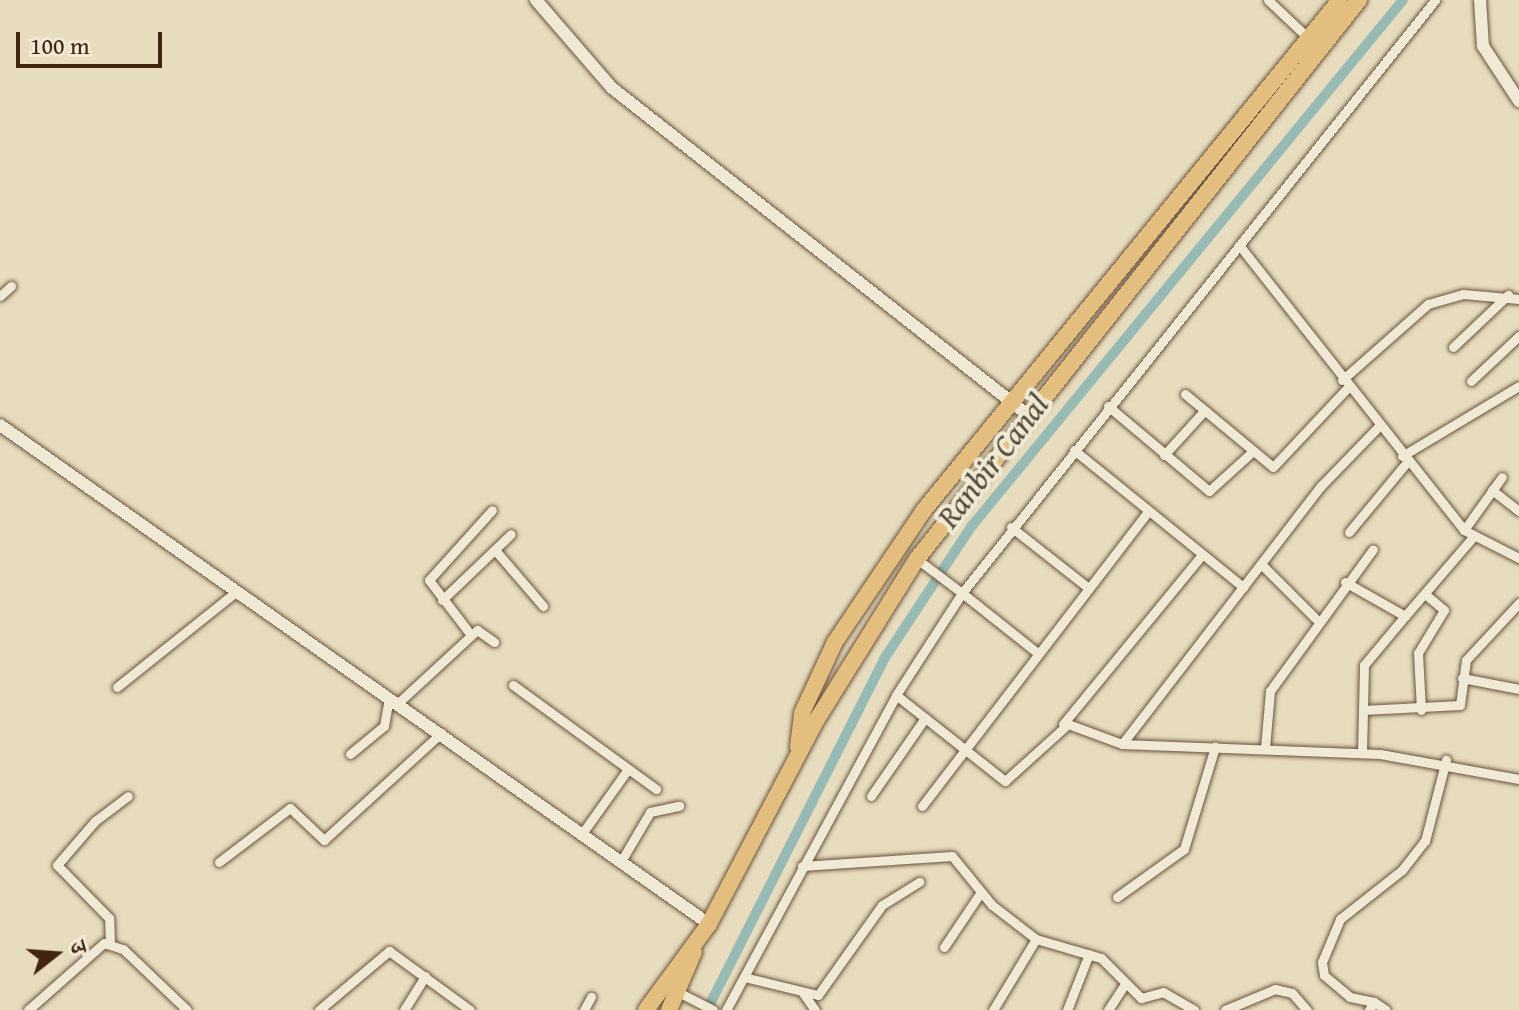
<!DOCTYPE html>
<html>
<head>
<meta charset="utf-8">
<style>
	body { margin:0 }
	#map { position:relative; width:1519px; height:1010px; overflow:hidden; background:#e7ddbe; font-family:"Gentium Book Plus","Noto Serif Devanagari",serif }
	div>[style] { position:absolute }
	.canal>* { height:10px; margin:-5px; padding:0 5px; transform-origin:5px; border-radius:5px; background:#97bbb4 }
	.roads { filter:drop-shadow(0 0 2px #6b523c) drop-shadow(0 0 2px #6b523c) }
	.street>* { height:9px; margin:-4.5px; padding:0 4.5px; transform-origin:4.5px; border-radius:4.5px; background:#efe9d5 }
	.secondary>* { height:12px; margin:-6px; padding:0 6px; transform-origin:6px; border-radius:6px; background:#efe9d5 }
	.highway>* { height:16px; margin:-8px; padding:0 8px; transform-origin:8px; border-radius:8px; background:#e4be7f }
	span { translate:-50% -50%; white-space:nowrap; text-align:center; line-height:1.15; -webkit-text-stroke:8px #efe9d5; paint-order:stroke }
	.water-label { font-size:32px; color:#574a39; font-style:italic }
	.north { position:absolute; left:16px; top:914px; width:80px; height:80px; -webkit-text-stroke:6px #efe9d5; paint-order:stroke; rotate:73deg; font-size:22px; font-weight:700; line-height:32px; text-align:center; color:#422410 }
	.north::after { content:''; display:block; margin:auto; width:28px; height:36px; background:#422410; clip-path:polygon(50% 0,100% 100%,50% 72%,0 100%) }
	.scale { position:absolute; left:16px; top:32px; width:146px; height:36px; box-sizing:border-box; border:4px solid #422410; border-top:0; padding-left:10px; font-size:24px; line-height:28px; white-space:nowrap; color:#422410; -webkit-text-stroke:6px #efe9d5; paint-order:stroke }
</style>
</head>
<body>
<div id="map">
	<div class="canal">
		<i style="left:707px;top:1010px;width:393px;rotate:-63.2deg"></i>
		<i style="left:884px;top:659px;width:158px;rotate:-56.6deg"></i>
		<i style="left:971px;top:527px;width:681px;rotate:-50.66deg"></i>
	</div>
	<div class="roads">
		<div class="street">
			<i style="left:1268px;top:0;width:55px;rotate:43.5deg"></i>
			<i style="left:1239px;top:245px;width:363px;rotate:51.7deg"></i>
			<i style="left:1464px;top:530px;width:62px;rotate:27deg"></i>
			<i style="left:0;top:296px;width:15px;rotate:-42deg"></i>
			<i style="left:1453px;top:347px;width:76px;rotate:-43.4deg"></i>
			<i style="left:1342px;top:380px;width:115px;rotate:-41.5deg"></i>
			<i style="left:1428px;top:304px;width:36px;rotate:-16deg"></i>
			<i style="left:1463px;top:294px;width:56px;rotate:5.1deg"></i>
			<i style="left:1471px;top:381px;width:66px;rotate:-43.2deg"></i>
			<i style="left:1185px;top:394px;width:114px;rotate:39.7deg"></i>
			<i style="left:1273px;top:467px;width:110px;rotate:-46.8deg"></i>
			<i style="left:1108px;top:406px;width:132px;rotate:40.1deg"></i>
			<i style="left:1209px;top:491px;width:58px;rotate:-42.2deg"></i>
			<i style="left:1074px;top:450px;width:218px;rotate:39deg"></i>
			<i style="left:1164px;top:455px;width:59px;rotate:-47.7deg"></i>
			<i style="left:1402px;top:456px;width:136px;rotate:-30.9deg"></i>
			<i style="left:1492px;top:490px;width:34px;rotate:38deg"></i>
			<i style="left:1011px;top:527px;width:95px;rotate:38.2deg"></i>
			<i style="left:1464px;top:530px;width:65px;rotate:-54.4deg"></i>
			<i style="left:1349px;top:532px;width:92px;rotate:-50.3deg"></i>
			<i style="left:495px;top:550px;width:74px;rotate:49.4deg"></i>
			<i style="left:917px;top:559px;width:56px;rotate:37.1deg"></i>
			<i style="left:962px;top:593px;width:121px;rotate:122.9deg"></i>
			<i style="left:896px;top:695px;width:139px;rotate:38.3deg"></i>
			<i style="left:1005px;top:781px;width:85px;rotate:-42.1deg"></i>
			<i style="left:1068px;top:724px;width:58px;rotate:20.3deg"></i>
			<i style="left:1122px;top:744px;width:258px;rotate:2.2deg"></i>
			<i style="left:1380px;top:754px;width:141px;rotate:10.2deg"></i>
			<i style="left:1261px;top:564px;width:78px;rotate:45deg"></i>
			<i style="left:1345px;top:582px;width:69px;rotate:29.5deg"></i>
			<i style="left:1405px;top:616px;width:104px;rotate:-49.3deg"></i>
			<i style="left:442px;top:600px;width:95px;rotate:-43.7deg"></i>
			<i style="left:471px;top:635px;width:69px;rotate:-127.4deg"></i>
			<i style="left:429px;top:580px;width:94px;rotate:-48deg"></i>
			<i style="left:1035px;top:651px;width:93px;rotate:-141.5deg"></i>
			<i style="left:962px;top:593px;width:759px;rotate:-51.42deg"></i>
			<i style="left:1462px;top:678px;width:58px;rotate:10.9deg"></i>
			<i style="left:513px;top:685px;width:177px;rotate:36deg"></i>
			<i style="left:117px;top:687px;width:154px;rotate:-38.7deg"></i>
			<i style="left:398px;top:703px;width:108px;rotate:-42.7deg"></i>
			<i style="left:477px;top:630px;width:21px;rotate:35deg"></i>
			<i style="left:1363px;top:710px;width:45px;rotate:-88.7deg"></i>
			<i style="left:1364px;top:665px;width:64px;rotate:-50.1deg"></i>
			<i style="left:1421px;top:710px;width:57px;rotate:-93deg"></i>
			<i style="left:1418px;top:653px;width:50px;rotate:-58.8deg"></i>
			<i style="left:1444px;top:610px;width:25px;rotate:-140deg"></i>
			<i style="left:1063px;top:724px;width:217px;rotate:-50.6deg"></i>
			<i style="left:1122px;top:744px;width:326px;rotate:-52.4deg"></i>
			<i style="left:1321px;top:486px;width:82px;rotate:-46deg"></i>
			<i style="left:1265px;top:748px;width:57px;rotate:-85deg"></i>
			<i style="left:1270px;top:691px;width:175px;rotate:-54deg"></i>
			<i style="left:1362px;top:752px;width:42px;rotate:-88.6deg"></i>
			<i style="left:1363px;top:710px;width:97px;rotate:-3deg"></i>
			<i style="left:1460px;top:705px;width:45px;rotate:-82.4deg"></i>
			<i style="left:1466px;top:660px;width:78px;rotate:-47.1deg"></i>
			<i style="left:350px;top:754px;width:44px;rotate:-39.5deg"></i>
			<i style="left:384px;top:726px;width:29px;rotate:-80deg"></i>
			<i style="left:871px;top:796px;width:95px;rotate:-55.3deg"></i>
			<i style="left:922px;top:806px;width:371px;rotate:-52.5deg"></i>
			<i style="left:581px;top:835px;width:81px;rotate:-54.5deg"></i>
			<i style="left:219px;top:862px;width:89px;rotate:-37.3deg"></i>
			<i style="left:290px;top:808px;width:47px;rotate:43.3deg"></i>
			<i style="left:324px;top:840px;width:159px;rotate:-42.4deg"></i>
			<i style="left:620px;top:863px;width:59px;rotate:-59.5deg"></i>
			<i style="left:650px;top:812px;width:30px;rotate:-12deg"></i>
			<i style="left:802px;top:866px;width:150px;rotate:-3.8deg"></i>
			<i style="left:952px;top:856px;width:63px;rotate:50.8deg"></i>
			<i style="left:992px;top:905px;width:56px;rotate:37.7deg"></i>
			<i style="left:1036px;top:939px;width:68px;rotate:16.3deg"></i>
			<i style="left:1101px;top:958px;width:57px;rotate:45deg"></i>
			<i style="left:1141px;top:998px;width:23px;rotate:-15deg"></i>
			<i style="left:1163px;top:992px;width:36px;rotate:30deg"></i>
			<i style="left:1117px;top:897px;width:82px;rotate:-35.6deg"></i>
			<i style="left:1184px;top:849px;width:107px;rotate:-73.1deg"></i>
			<i style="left:110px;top:943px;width:25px;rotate:-92deg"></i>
			<i style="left:109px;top:918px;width:74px;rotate:-134.5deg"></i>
			<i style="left:57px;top:865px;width:58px;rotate:-49.2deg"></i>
			<i style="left:95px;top:821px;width:41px;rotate:-37.1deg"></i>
			<i style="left:944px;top:947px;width:66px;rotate:-56.1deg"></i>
			<i style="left:744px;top:977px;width:76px;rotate:13.7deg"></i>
			<i style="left:818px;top:995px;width:110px;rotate:-54.6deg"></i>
			<i style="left:882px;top:905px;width:44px;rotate:-31.9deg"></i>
			<i style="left:678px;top:992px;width:39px;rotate:27deg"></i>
			<i style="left:803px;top:993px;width:21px;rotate:55deg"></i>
			<i style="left:1374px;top:1002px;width:25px;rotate:-168deg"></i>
			<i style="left:1350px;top:997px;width:34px;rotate:-140deg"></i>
			<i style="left:1324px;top:975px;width:13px;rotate:-99deg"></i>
			<i style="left:1322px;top:962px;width:47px;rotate:-67.3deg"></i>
			<i style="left:1340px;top:919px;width:79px;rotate:-38.3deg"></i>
			<i style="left:1402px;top:870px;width:37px;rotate:-52deg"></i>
			<i style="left:1425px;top:841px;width:84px;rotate:-75.5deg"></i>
			<i style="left:28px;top:1010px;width:101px;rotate:-41.4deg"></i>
			<i style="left:104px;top:943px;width:20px;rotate:18deg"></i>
			<i style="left:123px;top:949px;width:88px;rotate:43.6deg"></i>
			<i style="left:319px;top:1010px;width:92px;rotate:-40.1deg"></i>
			<i style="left:389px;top:951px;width:100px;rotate:36.1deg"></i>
			<i style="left:404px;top:1010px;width:40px;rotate:-58deg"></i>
			<i style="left:584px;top:1010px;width:15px;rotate:-62deg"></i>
			<i style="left:726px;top:1010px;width:358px;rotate:-61.6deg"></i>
			<i style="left:993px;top:1010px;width:83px;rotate:-58.8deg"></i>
			<i style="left:1067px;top:1010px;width:60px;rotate:-68.6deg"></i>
			<i style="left:1108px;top:1010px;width:30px;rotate:-57deg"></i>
			<i style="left:1225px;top:1010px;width:54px;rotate:-22.8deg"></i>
			<i style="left:1275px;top:989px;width:17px;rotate:13deg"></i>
			<i style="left:1292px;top:993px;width:23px;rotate:49deg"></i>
			<i style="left:1369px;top:1010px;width:9px;rotate:-58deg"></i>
			<i style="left:1374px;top:1002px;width:14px;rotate:34deg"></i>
		</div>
		<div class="secondary">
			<i style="left:536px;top:0;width:116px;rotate:49.2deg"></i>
			<i style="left:612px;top:88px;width:529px;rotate:38.17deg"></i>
			<i style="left:1480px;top:0;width:46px;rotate:86.3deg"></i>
			<i style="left:1483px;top:46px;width:66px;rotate:56.8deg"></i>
			<i style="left:0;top:425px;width:867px;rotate:35.14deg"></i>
		</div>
		<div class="highway">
			<i style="left:798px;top:747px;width:34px;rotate:-83deg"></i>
			<i style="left:802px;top:713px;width:78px;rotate:-65.1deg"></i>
			<i style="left:835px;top:642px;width:159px;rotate:-56deg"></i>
			<i style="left:924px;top:510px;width:658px;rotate:-50.8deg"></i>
			<i style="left:646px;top:1010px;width:107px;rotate:-53.8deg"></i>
			<i style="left:709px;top:924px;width:229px;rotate:-62.2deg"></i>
			<i style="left:816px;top:721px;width:191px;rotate:-58.1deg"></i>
			<i style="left:917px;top:559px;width:713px;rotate:-51.67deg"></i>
			<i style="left:669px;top:1010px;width:63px;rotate:-66.7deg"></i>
		</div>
	</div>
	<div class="water-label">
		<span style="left:993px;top:461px;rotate:-52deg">Ranbir Canal</span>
	</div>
	<div class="north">उ</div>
	<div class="scale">100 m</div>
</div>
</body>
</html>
